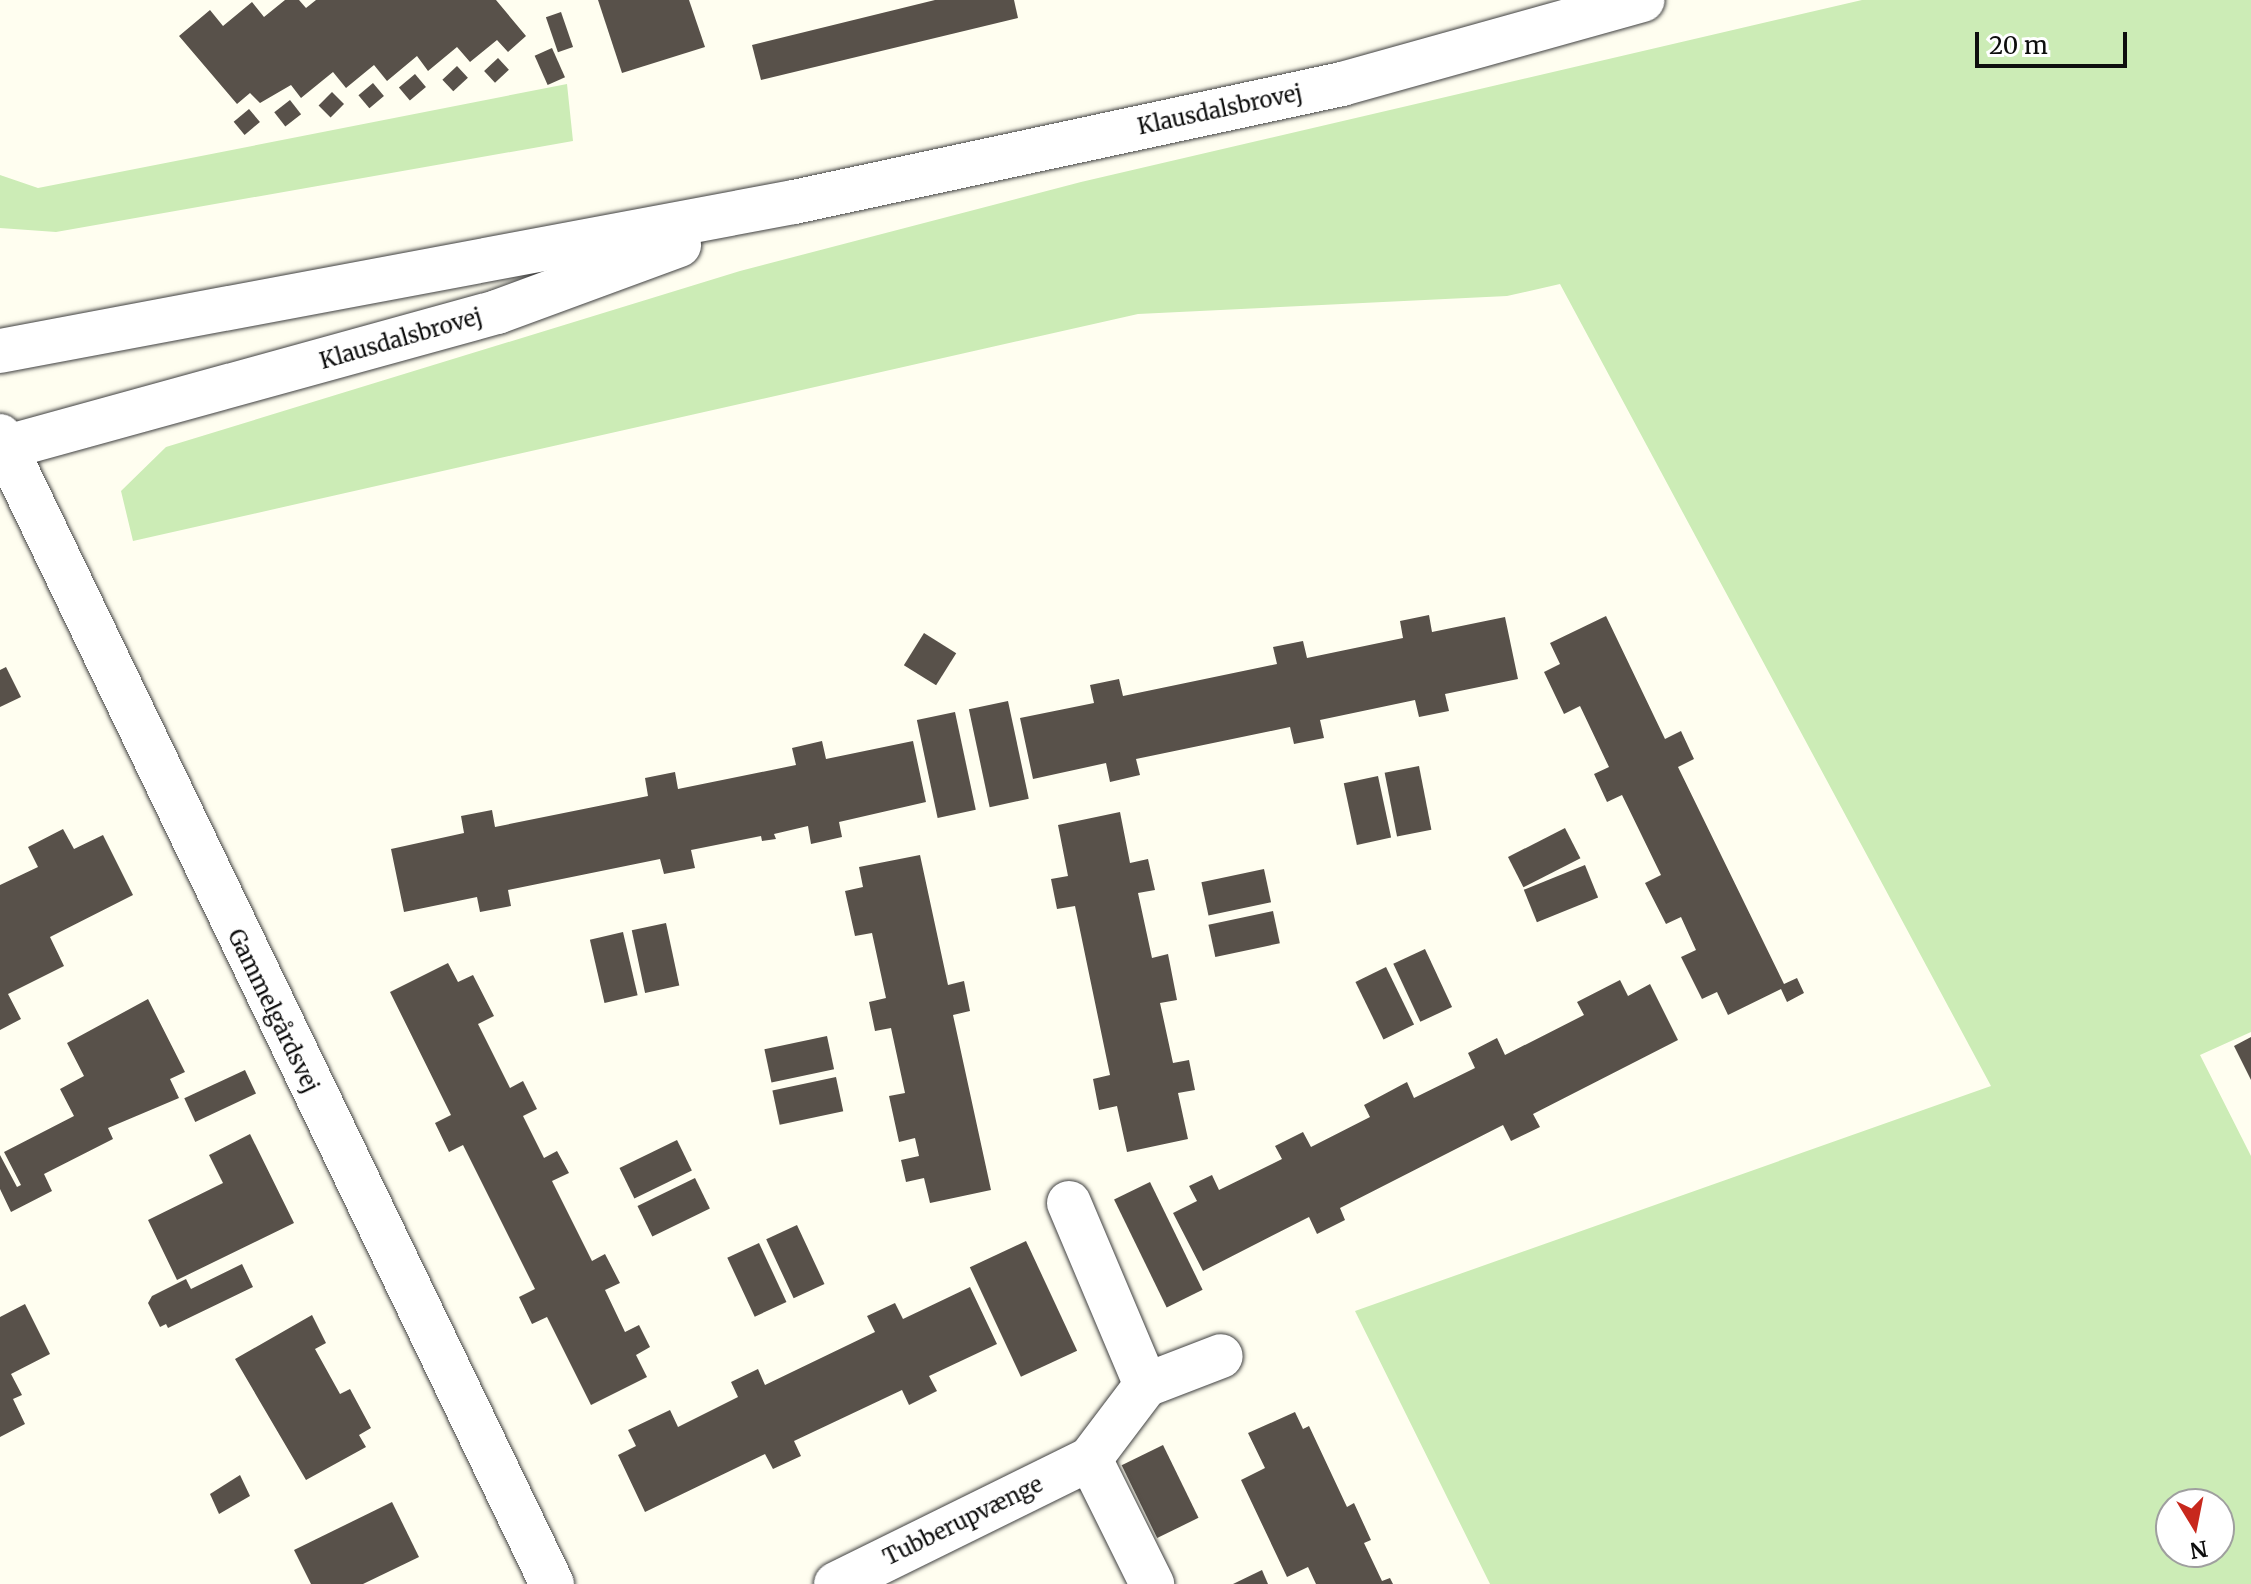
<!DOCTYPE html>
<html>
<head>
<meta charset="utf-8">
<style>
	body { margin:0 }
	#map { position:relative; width:2251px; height:1584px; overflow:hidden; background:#fffef0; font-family:Merriweather,serif }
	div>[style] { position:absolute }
	.green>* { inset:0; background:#ccecb6 }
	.building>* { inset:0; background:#58514a; transform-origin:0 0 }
	.roads { filter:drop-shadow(0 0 2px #414141) drop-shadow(0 0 2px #414141) }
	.minor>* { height:44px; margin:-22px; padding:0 22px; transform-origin:22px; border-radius:22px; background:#fff }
	.tertiary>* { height:44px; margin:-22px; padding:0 22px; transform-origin:22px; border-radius:22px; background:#fff }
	span { translate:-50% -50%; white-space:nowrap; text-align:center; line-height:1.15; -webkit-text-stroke:8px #fff; paint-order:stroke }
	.street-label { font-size:22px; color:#0e0e0e }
	.north { position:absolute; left:2155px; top:1488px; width:80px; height:80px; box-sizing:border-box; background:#fff; border:2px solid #9f9f9f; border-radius:50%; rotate:170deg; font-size:22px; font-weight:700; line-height:32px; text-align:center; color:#0e0e0e }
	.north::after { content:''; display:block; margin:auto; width:28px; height:36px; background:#c8281d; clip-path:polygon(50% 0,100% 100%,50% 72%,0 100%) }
	.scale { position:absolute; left:1975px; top:32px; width:152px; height:36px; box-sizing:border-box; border:4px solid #0e0e0e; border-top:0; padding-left:10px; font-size:24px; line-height:28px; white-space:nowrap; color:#0e0e0e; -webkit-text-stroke:6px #fff; paint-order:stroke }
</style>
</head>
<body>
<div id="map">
	<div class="green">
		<i style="clip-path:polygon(evenodd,1862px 0,2251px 0,2251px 1032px,2200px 1055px,2251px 1156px,2251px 1584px,1490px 1584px,1355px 1311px,1991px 1086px,1560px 284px,1507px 296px,1138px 314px,133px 541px,121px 491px,166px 447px,740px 271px,1081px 182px,1862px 0,2219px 1504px,2219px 1552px,2171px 1552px,2171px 1504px,2219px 1504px)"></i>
		<i style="clip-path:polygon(567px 84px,573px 141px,56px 232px,0 228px,0 175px,38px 188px)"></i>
	</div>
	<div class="building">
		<i style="clip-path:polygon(285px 0,299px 0,306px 8px,316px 0,496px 0,526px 36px,508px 52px,497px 40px,470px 62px,457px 47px,428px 71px,417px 56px,387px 81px,374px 65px,346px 88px,333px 72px,301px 98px,291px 85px,260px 103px,250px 93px,237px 104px,179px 36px,210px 10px,223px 26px,252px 2px,264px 17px)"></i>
		<i style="clip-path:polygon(598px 0,689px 0,705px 47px,622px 73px)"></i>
		<i style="clip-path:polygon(935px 0,1014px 0,1018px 18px,761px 80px,752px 45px)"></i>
		<i style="left:561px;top:12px;width:37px;height:16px;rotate:71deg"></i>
		<i style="left:552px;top:48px;width:32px;height:19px;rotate:66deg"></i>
		<i style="left:498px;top:58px;width:16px;height:19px;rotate:47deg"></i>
		<i style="left:457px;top:66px;width:16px;height:20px;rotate:47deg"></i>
		<i style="left:415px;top:74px;width:17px;height:21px;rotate:50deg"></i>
		<i style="left:373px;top:83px;width:17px;height:19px;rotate:50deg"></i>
		<i style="left:332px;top:92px;width:17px;height:19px;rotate:45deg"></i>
		<i style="left:290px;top:100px;width:18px;height:20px;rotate:52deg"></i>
		<i style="left:249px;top:109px;width:17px;height:20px;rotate:50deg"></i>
		<i style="clip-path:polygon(1429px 615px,1432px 632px,1505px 617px,1518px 679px,1445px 694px,1449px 711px,1419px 717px,1415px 700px,1320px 720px,1324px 738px,1294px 744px,1290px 727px,1136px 759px,1140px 775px,1110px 782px,1106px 763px,1033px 779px,1020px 718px,1094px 703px,1090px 685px,1119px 679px,1123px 696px,1277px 664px,1273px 647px,1303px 641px,1307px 658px,1403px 638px,1400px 621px)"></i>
		<i style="clip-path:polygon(1606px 616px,1665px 739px,1681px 731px,1694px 759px,1678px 767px,1784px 984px,1797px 978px,1804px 993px,1787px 1002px,1781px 989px,1728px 1015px,1717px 992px,1702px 999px,1681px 957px,1696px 950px,1681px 917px,1666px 924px,1645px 883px,1661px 875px,1622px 795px,1607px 802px,1594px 774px,1609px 767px,1580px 706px,1564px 714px,1544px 672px,1560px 664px,1550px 643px)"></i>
		<i style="left:924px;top:633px;width:38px;height:38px;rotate:32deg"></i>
		<i style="clip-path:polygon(6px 667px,21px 697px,0 707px,0 670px)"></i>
		<i style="left:1008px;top:701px;width:100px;height:40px;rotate:78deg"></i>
		<i style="left:955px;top:712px;width:100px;height:39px;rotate:78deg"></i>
		<i style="clip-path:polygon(822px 741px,826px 759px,913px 741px,926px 802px,839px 822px,842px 837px,811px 844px,808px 826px,774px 834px,776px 839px,762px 841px,761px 836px,691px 850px,695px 868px,664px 874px,660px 859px,508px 890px,511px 906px,480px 912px,477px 897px,404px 912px,391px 849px,464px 833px,461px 816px,492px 810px,495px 827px,648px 796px,645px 778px,675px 772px,678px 789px,796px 765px,792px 748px)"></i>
		<i style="left:1419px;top:766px;width:65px;height:35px;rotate:79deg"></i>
		<i style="left:1378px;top:776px;width:63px;height:35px;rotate:78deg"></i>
		<i style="clip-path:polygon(1120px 812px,1130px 863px,1148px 859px,1155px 890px,1138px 893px,1152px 958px,1168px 954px,1177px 1000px,1160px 1003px,1173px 1063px,1189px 1060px,1195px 1090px,1178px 1093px,1188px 1139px,1127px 1152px,1117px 1106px,1099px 1110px,1093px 1079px,1110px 1075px,1075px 906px,1057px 909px,1051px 879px,1068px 876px,1058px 825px)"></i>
		<i style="left:1565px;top:828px;width:34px;height:64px;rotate:63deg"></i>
		<i style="clip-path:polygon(63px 829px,74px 849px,103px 835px,133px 895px,50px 937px,64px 966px,8px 994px,21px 1019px,0 1030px,0 885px,38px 867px,28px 847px)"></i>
		<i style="clip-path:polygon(920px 855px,948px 985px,964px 981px,970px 1011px,953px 1015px,991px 1190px,930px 1203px,924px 1178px,906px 1182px,901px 1160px,919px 1156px,915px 1138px,899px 1142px,889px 1096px,905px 1093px,891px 1028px,875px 1031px,869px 1002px,886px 998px,872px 933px,855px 936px,845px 891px,863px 887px,859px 867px)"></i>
		<i style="left:1585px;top:865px;width:35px;height:66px;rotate:68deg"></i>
		<i style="left:1264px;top:869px;width:34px;height:64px;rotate:78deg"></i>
		<i style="left:1273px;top:911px;width:33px;height:66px;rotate:78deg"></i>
		<i style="left:666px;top:923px;width:64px;height:35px;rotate:78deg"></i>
		<i style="left:623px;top:932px;width:65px;height:34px;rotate:77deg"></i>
		<i style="left:1425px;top:949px;width:64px;height:35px;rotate:65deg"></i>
		<i style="clip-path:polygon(448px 963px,458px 982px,473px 975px,494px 1016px,478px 1024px,510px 1088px,523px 1081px,537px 1109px,523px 1116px,544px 1158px,557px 1151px,569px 1173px,552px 1181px,592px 1261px,605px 1254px,620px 1283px,605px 1290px,625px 1332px,639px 1325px,650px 1347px,636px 1355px,647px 1377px,591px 1405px,547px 1317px,532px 1324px,519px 1297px,535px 1289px,463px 1145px,449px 1152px,435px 1123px,451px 1115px,390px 992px)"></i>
		<i style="left:1386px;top:967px;width:64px;height:34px;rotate:64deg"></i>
		<i style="clip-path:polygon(1620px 980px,1628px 996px,1650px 984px,1678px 1040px,1533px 1114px,1540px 1127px,1511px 1141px,1503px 1125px,1340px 1208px,1345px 1220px,1317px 1234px,1309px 1217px,1203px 1271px,1173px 1213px,1197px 1201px,1189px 1186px,1212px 1175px,1219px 1190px,1282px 1159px,1275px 1146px,1303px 1132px,1311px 1147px,1370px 1117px,1364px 1105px,1407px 1082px,1414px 1098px,1475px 1068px,1468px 1053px,1497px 1038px,1505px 1055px,1584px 1015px,1577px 1002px)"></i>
		<i style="clip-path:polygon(148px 999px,185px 1072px,170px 1079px,179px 1098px,108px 1128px,113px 1139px,44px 1174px,52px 1191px,11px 1212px,0 1189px,0 1155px,17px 1187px,21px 1185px,4px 1152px,74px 1116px,60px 1089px,84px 1076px,67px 1043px)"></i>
		<i style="left:827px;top:1036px;width:34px;height:64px;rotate:78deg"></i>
		<i style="clip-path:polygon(2251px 1037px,2251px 1080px,2234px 1046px)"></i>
		<i style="left:245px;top:1070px;width:26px;height:67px;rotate:65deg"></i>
		<i style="left:836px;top:1077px;width:35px;height:65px;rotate:78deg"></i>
		<i style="clip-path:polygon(250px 1134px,294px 1223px,177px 1280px,148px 1220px,223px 1183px,209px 1155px)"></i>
		<i style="left:677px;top:1140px;width:34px;height:64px;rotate:64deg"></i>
		<i style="left:695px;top:1178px;width:34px;height:64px;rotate:64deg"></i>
		<i style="left:1150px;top:1182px;width:120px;height:40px;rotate:64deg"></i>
		<i style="left:797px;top:1225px;width:65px;height:34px;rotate:65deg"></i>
		<i style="left:1026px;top:1241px;width:121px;height:62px;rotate:65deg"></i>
		<i style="left:759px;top:1243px;width:65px;height:35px;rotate:65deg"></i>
		<i style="clip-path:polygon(242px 1264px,253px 1287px,168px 1328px,166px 1324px,160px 1327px,148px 1303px,152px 1296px,186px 1279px,191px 1289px)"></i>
		<i style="clip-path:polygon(970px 1287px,997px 1344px,929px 1376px,937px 1391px,909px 1405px,902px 1390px,794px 1441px,801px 1456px,773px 1469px,765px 1454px,645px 1512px,618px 1455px,636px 1446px,628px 1430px,670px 1410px,678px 1427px,738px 1397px,731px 1382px,758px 1369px,765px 1385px,875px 1332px,867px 1316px,895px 1303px,903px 1319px)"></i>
		<i style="clip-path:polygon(25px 1304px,50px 1354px,11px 1374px,22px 1395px,13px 1399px,25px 1424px,0 1437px,0 1317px)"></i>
		<i style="clip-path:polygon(312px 1315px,326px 1343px,315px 1349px,340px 1394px,350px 1389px,371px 1428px,359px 1435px,366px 1447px,306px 1480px,235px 1359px)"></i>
		<i style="clip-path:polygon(1295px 1412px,1303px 1429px,1309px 1426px,1347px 1507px,1354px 1503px,1371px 1540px,1364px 1543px,1382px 1581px,1390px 1578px,1393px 1584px,1316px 1584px,1308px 1567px,1287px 1577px,1241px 1480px,1265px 1468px,1248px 1433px)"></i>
		<i style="left:1163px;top:1445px;width:81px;height:46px;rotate:64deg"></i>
		<i style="clip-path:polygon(240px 1475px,250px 1496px,219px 1514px,210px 1494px)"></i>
		<i style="clip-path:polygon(392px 1502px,419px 1557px,363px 1584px,311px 1584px,294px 1550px)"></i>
		<i style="clip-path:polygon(1262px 1570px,1268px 1584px,1233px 1584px)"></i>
	</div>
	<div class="roads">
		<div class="minor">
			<i style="left:0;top:436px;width:1274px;rotate:64.32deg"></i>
			<i style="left:1069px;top:1203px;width:198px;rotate:67.1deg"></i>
			<i style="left:1090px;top:1459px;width:140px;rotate:63.6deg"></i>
			<i style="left:836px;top:1584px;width:283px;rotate:-26.2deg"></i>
			<i style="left:1090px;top:1459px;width:93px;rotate:-52.9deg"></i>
			<i style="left:1146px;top:1385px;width:80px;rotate:-21.1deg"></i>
		</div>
		<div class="tertiary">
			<i style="left:0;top:351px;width:808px;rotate:-10.63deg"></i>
			<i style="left:794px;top:202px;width:561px;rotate:-12.15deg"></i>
			<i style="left:1342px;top:84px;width:312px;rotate:-15.6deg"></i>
			<i style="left:0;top:449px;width:516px;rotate:-15.41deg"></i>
			<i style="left:497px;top:312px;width:194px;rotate:-20.2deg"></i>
		</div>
	</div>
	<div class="street-label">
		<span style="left:1220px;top:110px;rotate:-12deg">Klausdalsbrovej</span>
		<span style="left:401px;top:339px;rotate:-16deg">Klausdalsbrovej</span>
		<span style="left:273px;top:1011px;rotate:64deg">Gammelgårdsvej</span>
		<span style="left:963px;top:1521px;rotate:-26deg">Tubberupvænge</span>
	</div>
	<div class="north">N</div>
	<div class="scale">20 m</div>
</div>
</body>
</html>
